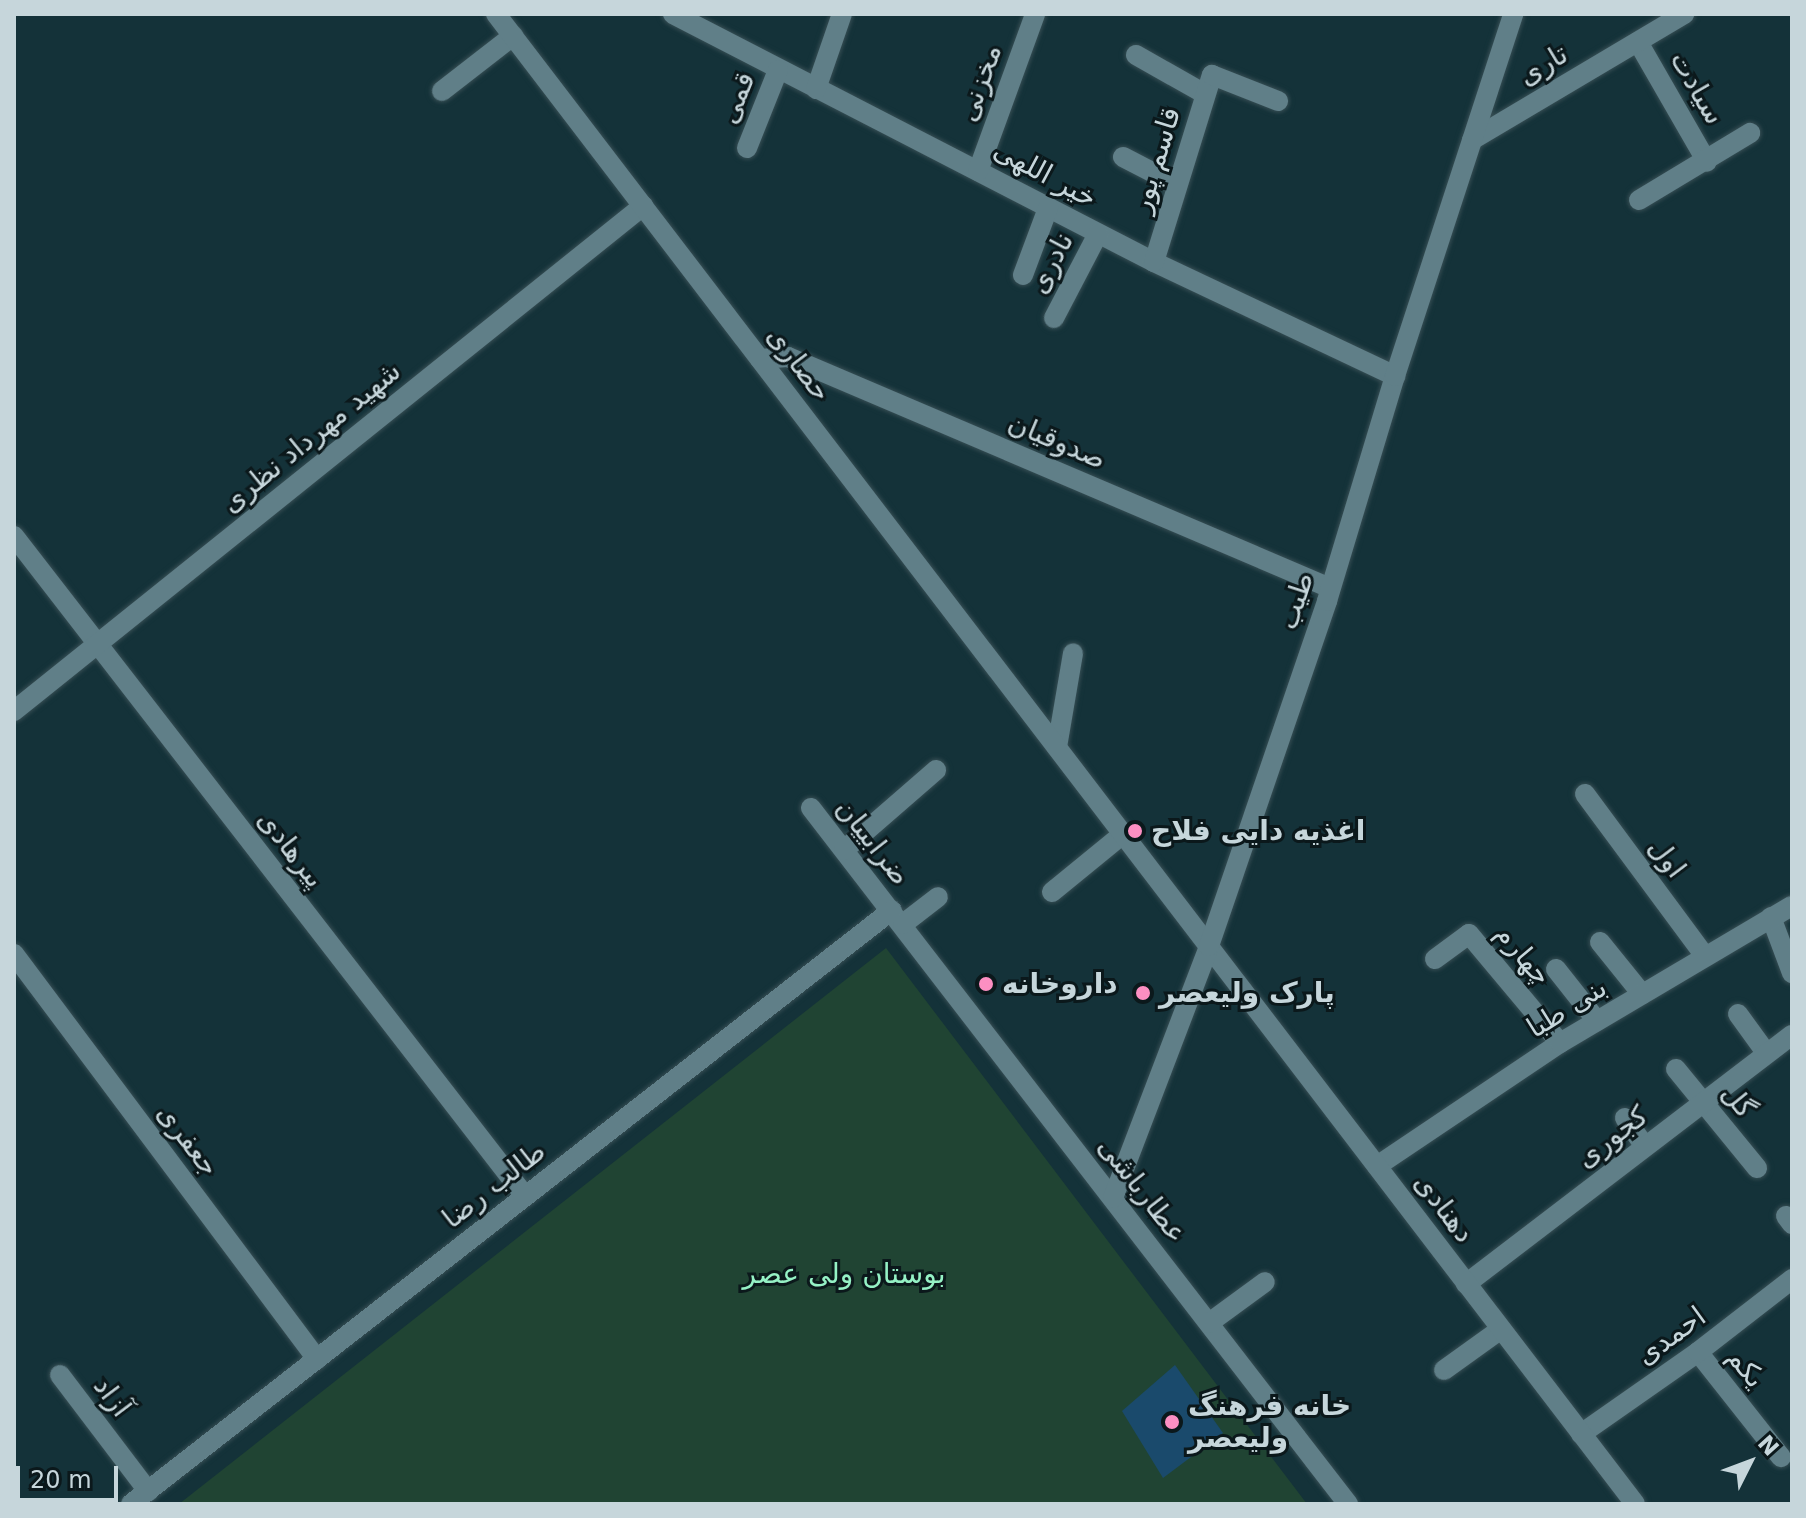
<!DOCTYPE html>
<html>
<head>
<meta charset="utf-8">
<style>
	body { margin:0 }
	#map { position:relative; width:1806px; height:1518px; overflow:hidden; background:#143239; font-family:"DejaVu Sans","Noto Naskh Arabic",sans-serif }
	div>[style] { position:absolute }
	.green>* { inset:0; background:#204433 }
	.building>* { inset:0; background:#1a4a6c }
	.roads { filter:drop-shadow(0 0 2px #374e54) drop-shadow(0 0 2px #374e54) }
	.street>* { height:20px; margin:-10px; padding:0 10px; transform-origin:10px; border-radius:10px; background:#607f88 }
	.secondary>* { height:20px; margin:-10px; padding:0 10px; transform-origin:10px; border-radius:10px; background:#607f88 }
	.dots>* { width:22px; height:22px; translate:-50% -50%; box-sizing:border-box; border:4px solid #0b181b; border-radius:50% }
	span { translate:-50% -50%; white-space:nowrap; text-align:center; line-height:1.15; -webkit-text-stroke:6px #0b181b; paint-order:stroke }
	.street-label { font-size:28px; color:#c6d6db }
	.poi-label { font-size:28px; color:#c6d6db; font-weight:700 }
	.left { translate:0 -50%; text-align:left }
	.park-label { font-size:28px; color:#95f1c5 }
	.frame { position:absolute; inset:0; border:16px solid #c6d6db; pointer-events:none }
	.north { position:absolute; left:1710px; top:1422px; width:80px; height:80px; -webkit-text-stroke:6px #0b181b; paint-order:stroke; rotate:48deg; font-size:22px; font-weight:700; line-height:32px; text-align:center; color:#c6d6db }
	.north::after { content:''; display:block; margin:auto; width:28px; height:36px; background:#c6d6db; clip-path:polygon(50% 0,100% 100%,50% 72%,0 100%) }
	.scale { position:absolute; left:16px; top:1466px; width:102px; height:36px; box-sizing:border-box; border:4px solid #c6d6db; border-top:0; padding-left:10px; font-size:24px; line-height:28px; white-space:nowrap; color:#c6d6db; -webkit-text-stroke:6px #0b181b; paint-order:stroke }
</style>
</head>
<body>
<div id="map">
	<div class="green">
		<i style="clip-path:polygon(886px 948px,1307px 1504px,179px 1504px)"></i>
	</div>
	<div class="building">
		<i style="clip-path:polygon(1175px 1365px,1223px 1433px,1163px 1478px,1122px 1411px)"></i>
	</div>
	<div class="roads">
		<div class="street">
			<i style="left:673px;top:14px;width:541px;rotate:27.28deg"></i>
			<i style="left:1154px;top:262px;width:267px;rotate:25.3deg"></i>
			<i style="left:1638px;top:42px;width:138px;rotate:60.1deg"></i>
			<i style="left:1136px;top:55px;width:79px;rotate:29.5deg"></i>
			<i style="left:816px;top:89px;width:79px;rotate:-70.9deg"></i>
			<i style="left:442px;top:91px;width:90px;rotate:-37.8deg"></i>
			<i style="left:1472px;top:140px;width:247px;rotate:-30.7deg"></i>
			<i style="left:747px;top:148px;width:84px;rotate:-68.3deg"></i>
			<i style="left:1123px;top:157px;width:61px;rotate:27.4deg"></i>
			<i style="left:978px;top:171px;width:167px;rotate:-70deg"></i>
			<i style="left:1639px;top:200px;width:130px;rotate:-31.1deg"></i>
			<i style="left:1154px;top:262px;width:196px;rotate:-72.8deg"></i>
			<i style="left:1212px;top:75px;width:71px;rotate:21.5deg"></i>
			<i style="left:1023px;top:275px;width:72px;rotate:-69.5deg"></i>
			<i style="left:1054px;top:318px;width:95px;rotate:-62.4deg"></i>
			<i style="left:760px;top:359px;width:28px;rotate:-4deg"></i>
			<i style="left:788px;top:357px;width:589px;rotate:23.08deg"></i>
			<i style="left:14px;top:536px;width:835px;rotate:52.25deg"></i>
			<i style="left:14px;top:711px;width:807px;rotate:-38.76deg"></i>
			<i style="left:1057px;top:747px;width:95px;rotate:-80.3deg"></i>
			<i style="left:1585px;top:794px;width:202px;rotate:53.5deg"></i>
			<i style="left:811px;top:808px;width:879px;rotate:52.35deg"></i>
			<i style="left:844px;top:850px;width:122px;rotate:-41deg"></i>
			<i style="left:1052px;top:892px;width:92px;rotate:-39.2deg"></i>
			<i style="left:1771px;top:917px;width:60px;rotate:69.4deg"></i>
			<i style="left:903px;top:924px;width:44px;rotate:-37.6deg"></i>
			<i style="left:1600px;top:942px;width:67px;rotate:51.1deg"></i>
			<i style="left:14px;top:954px;width:506px;rotate:53.2deg"></i>
			<i style="left:1435px;top:959px;width:42px;rotate:-36.3deg"></i>
			<i style="left:1469px;top:934px;width:142px;rotate:50.1deg"></i>
			<i style="left:1556px;top:969px;width:66px;rotate:51.7deg"></i>
			<i style="left:1738px;top:1014px;width:49px;rotate:54.1deg"></i>
			<i style="left:1676px;top:1069px;width:128px;rotate:50.7deg"></i>
			<i style="left:1625px;top:1118px;width:35px;rotate:55deg"></i>
			<i style="left:1377px;top:1166px;width:220px;rotate:-33.9deg"></i>
			<i style="left:1560px;top:1043px;width:269px;rotate:-30.6deg"></i>
			<i style="left:1786px;top:1216px;width:10px;rotate:53deg"></i>
			<i style="left:1466px;top:1284px;width:410px;rotate:-37.4deg"></i>
			<i style="left:1209px;top:1323px;width:69px;rotate:-36.2deg"></i>
			<i style="left:1698px;top:1352px;width:134px;rotate:51.7deg"></i>
			<i style="left:1444px;top:1370px;width:70px;rotate:-35.7deg"></i>
			<i style="left:60px;top:1375px;width:146px;rotate:52.8deg"></i>
			<i style="left:1581px;top:1434px;width:143px;rotate:-35deg"></i>
			<i style="left:1698px;top:1352px;width:119px;rotate:-37.8deg"></i>
			<i style="left:131px;top:1504px;width:965px;rotate:-37.97deg"></i>
		</div>
		<div class="secondary">
			<i style="left:496px;top:14px;width:1875px;rotate:52.6deg"></i>
			<i style="left:1113px;top:1198px;width:270px;rotate:-69.1deg"></i>
			<i style="left:1209px;top:946px;width:365px;rotate:-71.1deg"></i>
			<i style="left:1327px;top:601px;width:235px;rotate:-73.2deg"></i>
			<i style="left:1395px;top:376px;width:381px;rotate:-71.9deg"></i>
		</div>
	</div>
	<div class="dots">
		<i style="left:1135px;top:831px;background:#fc8fc2"></i>
		<i style="left:986px;top:984px;background:#fc8fc2"></i>
		<i style="left:1143px;top:993px;background:#fc8fc2"></i>
		<i style="left:1172px;top:1422px;background:#fc8fc2"></i>
	</div>
	<div class="street-label">
		<span style="left:1543px;top:65px;rotate:-31deg">تاری</span>
		<span style="left:980px;top:83px;rotate:-70deg">مخزنی</span>
		<span style="left:1697px;top:88px;rotate:60deg">سیادت</span>
		<span style="left:737px;top:98px;rotate:-68deg">قمی</span>
		<span style="left:1156px;top:160px;rotate:-73deg">قاسم پور</span>
		<span style="left:1045px;top:174px;rotate:28deg">خیر اللهی</span>
		<span style="left:1051px;top:263px;rotate:-62deg">نادری</span>
		<span style="left:799px;top:364px;rotate:53deg">حصاری</span>
		<span style="left:311px;top:437px;rotate:-39deg">شهید مهرداد نظری</span>
		<span style="left:1057px;top:441px;rotate:23deg">صدوقیان</span>
		<span style="left:1296px;top:601px;rotate:-72deg">طیب</span>
		<span style="left:873px;top:842px;rotate:52deg">ضرابییان</span>
		<span style="left:291px;top:849px;rotate:52deg">پیرهادی</span>
		<span style="left:1667px;top:858px;rotate:53deg">اول</span>
		<span style="left:1523px;top:955px;rotate:50deg">چهارم</span>
		<span style="left:1567px;top:1008px;rotate:-32deg">بنی طبا</span>
		<span style="left:1738px;top:1101px;rotate:51deg">گل</span>
		<span style="left:1612px;top:1137px;rotate:-37deg">کجوری</span>
		<span style="left:188px;top:1140px;rotate:53deg">جعفری</span>
		<span style="left:494px;top:1185px;rotate:-38deg">طالب رضا</span>
		<span style="left:1142px;top:1190px;rotate:52deg">عطارباشی</span>
		<span style="left:1444px;top:1208px;rotate:53deg">دهنادی</span>
		<span style="left:1671px;top:1336px;rotate:-36deg">احمدی</span>
		<span style="left:1746px;top:1368px;rotate:51deg">یکم</span>
		<span style="left:112px;top:1397px;rotate:53deg">آزاد</span>
	</div>
	<div class="poi-label">
		<span class="left" style="left:1151px;top:831px">اغذیه دایی فلاح</span>
		<span class="left" style="left:1002px;top:984px">داروخانه</span>
		<span class="left" style="left:1159px;top:993px">پارک ولیعصر</span>
		<span class="left" style="left:1188px;top:1422px">خانه فرهنگ<br>ولیعصر</span>
	</div>
	<div class="park-label">
		<span style="left:844px;top:1274px">بوستان ولی عصر</span>
	</div>
	<div class="frame"></div>
	<div class="north">N</div>
	<div class="scale">20 m</div>
</div>
</body>
</html>
